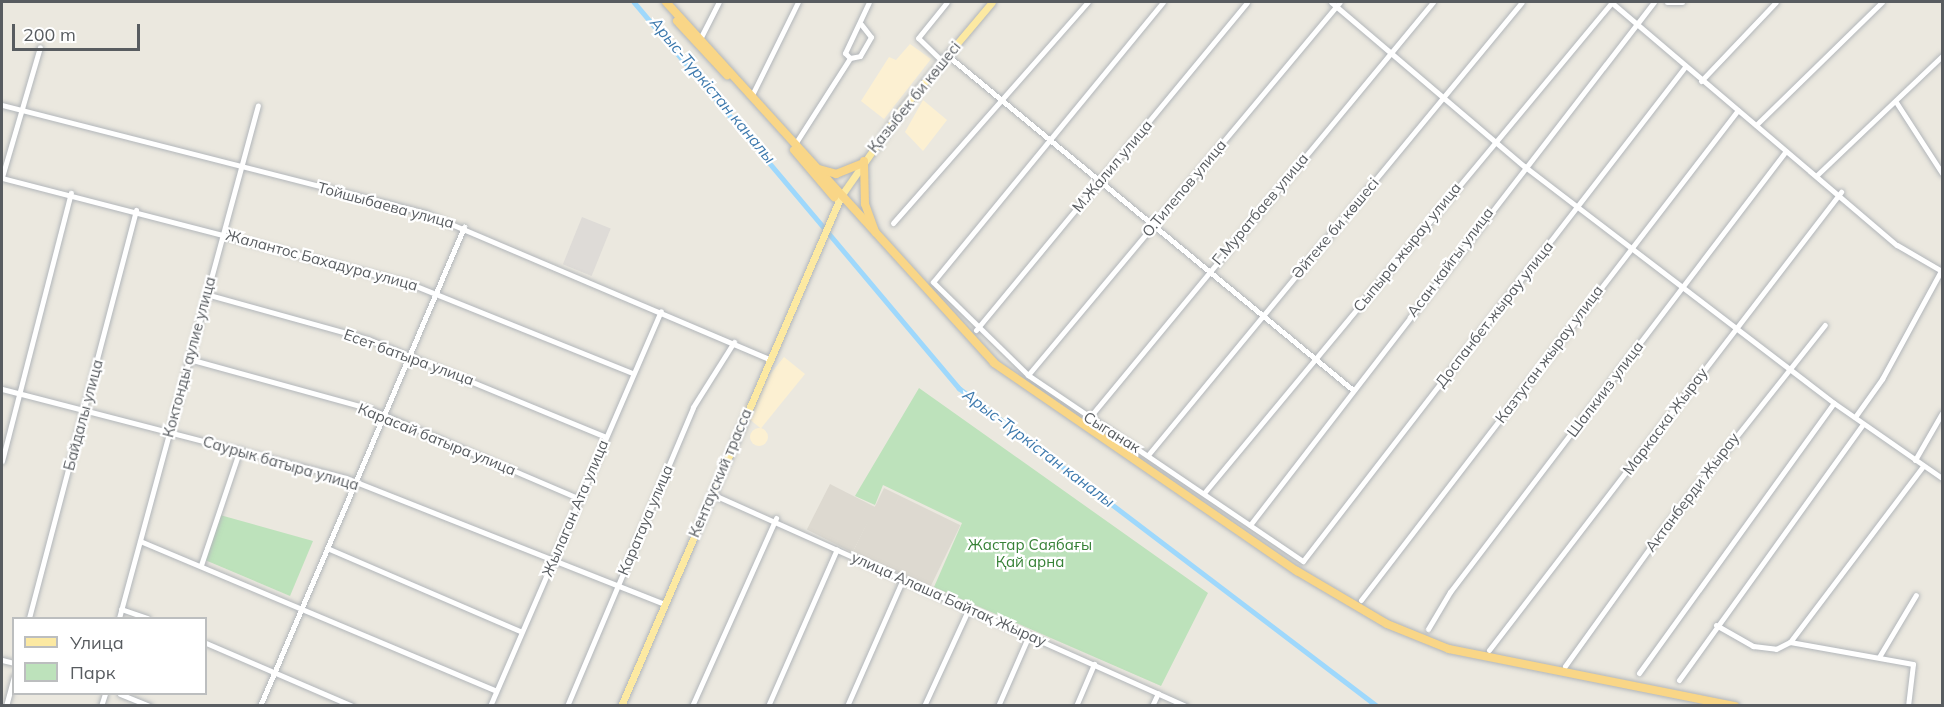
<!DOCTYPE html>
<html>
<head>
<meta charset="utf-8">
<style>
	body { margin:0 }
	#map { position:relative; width:1944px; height:707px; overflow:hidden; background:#ebe8df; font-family:Mulish,sans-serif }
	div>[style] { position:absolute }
	.commercial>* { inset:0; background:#fcf0d2; transform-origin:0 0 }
	.round { border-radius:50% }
	.industrial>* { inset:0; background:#dedbd7; transform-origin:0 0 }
	.education>* { inset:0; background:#ddd9d0; transform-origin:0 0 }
	.green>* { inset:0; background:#bde2bb }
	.canal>* { height:4.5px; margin:-2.25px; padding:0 2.25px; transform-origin:2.25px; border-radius:2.25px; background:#9ed8fc }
	.roads { filter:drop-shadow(0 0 2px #b2b6ba) drop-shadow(0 0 2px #b2b6ba) }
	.minor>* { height:5px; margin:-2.5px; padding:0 2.5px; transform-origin:2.5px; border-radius:2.5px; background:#fff }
	.major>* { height:7px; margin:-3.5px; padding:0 3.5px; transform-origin:3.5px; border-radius:3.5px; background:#fce9a2 }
	.highway>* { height:8px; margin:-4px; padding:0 4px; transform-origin:4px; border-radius:4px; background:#f9d687 }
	span { translate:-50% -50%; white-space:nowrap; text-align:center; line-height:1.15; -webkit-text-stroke:4.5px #fff; paint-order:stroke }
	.street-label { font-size:15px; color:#585c60 }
	.park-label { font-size:15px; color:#368136 }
	.water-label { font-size:16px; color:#3d79ad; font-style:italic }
	.frame { position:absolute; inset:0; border:3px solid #585c60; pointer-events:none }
	.legend { position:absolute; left:12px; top:617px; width:195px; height:78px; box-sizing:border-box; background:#fff; border:2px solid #bcbebf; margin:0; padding:8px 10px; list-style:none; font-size:18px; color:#585c60 }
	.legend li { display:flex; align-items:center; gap:12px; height:30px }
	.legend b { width:30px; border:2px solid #bcbebf }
	.scale { position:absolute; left:12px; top:24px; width:128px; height:27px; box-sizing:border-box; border:3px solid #585c60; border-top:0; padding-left:8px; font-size:18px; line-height:21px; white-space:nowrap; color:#585c60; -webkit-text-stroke:4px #fff; paint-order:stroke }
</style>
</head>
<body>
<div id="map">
	<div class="commercial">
		<i style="clip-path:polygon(910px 44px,931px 59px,884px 119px,861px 101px,889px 57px,896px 60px)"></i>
		<i style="clip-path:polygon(923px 100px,947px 120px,923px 151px,905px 132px)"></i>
		<i style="left:784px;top:357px;width:27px;height:70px;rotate:39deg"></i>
		<i class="round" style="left:750px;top:428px;width:18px;height:18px"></i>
	</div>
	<div class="industrial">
		<i style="left:582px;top:217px;width:31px;height:51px;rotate:22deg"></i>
	</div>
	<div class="education">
		<i style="left:830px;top:484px;width:51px;height:51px;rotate:27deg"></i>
		<i style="left:884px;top:488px;width:85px;height:70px;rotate:26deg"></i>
	</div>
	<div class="green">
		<i style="clip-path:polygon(919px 388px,1208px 593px,1161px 686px,934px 587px,962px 523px,883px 485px,875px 505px,855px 496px)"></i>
		<i style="clip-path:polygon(220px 515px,313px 541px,290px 596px,205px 560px)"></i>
	</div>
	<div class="canal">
		<i style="left:634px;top:2px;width:505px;rotate:49.9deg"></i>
		<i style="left:959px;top:388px;width:525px;rotate:37.26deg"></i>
	</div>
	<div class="roads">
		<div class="minor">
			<i style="left:1163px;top:2px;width:362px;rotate:129.4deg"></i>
			<i style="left:933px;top:282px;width:133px;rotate:44.4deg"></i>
			<i style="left:1028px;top:375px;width:332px;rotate:34.1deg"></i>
			<i style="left:1303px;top:561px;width:624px;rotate:-52.29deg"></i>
			<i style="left:1331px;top:2px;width:253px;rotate:40.4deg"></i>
			<i style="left:1524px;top:166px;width:390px;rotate:37.4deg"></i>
			<i style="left:1834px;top:403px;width:131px;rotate:34.8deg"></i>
			<i style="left:1611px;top:2px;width:375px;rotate:40.4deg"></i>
			<i style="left:1897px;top:245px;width:50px;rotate:30.2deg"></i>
			<i style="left:1667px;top:2px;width:15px"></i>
			<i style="left:701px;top:37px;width:39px;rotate:-63deg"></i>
			<i style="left:947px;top:55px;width:526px;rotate:39.53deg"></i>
			<i style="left:850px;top:58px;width:10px;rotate:-11deg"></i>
			<i style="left:860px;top:56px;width:22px;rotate:-60deg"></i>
			<i style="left:871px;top:37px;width:16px;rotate:-128deg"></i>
			<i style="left:942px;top:61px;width:33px;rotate:-136deg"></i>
			<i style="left:918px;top:38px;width:46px;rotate:-51.1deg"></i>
			<i style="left:1701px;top:81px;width:109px;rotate:-46.5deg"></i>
			<i style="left:752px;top:95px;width:104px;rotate:-63.7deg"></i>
			<i style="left:1896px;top:102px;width:85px;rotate:57.1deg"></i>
			<i style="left:2px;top:105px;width:437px;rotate:14.3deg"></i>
			<i style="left:425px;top:213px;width:374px;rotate:23deg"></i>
			<i style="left:1756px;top:125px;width:176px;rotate:-44.3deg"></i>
			<i style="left:795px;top:144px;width:102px;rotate:-57.4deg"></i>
			<i style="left:850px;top:58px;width:7px;rotate:-135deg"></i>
			<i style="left:845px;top:53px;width:56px;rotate:-64.8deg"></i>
			<i style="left:1817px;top:175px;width:173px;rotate:-43.6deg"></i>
			<i style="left:2px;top:177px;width:135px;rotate:-73.7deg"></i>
			<i style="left:2px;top:178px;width:423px;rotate:14.5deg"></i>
			<i style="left:411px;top:284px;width:238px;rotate:21.9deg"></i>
			<i style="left:893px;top:223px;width:295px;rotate:-48.6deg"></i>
			<i style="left:206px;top:294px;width:168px;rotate:15.5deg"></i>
			<i style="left:368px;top:339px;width:257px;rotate:22.4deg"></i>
			<i style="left:976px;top:330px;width:425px;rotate:-50.4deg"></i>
			<i style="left:189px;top:359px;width:188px;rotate:15.4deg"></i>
			<i style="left:370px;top:409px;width:226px;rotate:23.2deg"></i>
			<i style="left:1028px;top:375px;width:486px;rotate:-50.1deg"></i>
			<i style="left:2px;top:389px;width:355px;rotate:14.5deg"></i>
			<i style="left:346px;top:478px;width:343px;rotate:21.6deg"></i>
			<i style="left:1855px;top:417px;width:47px;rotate:-54.6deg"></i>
			<i style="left:1882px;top:379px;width:125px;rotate:-61.4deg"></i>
			<i style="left:1089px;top:418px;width:540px;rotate:-50.41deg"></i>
			<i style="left:1148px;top:455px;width:587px;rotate:-50.46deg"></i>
			<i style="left:1915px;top:460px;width:54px;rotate:-60.1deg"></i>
			<i style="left:2px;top:461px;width:277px;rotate:-75.6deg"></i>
			<i style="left:1204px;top:493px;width:638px;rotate:-50.27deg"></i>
			<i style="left:712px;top:494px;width:519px;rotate:24.1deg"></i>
			<i style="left:1250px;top:525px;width:661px;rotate:-52.32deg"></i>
			<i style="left:140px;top:541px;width:386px;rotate:22.8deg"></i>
			<i style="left:327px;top:548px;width:210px;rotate:23.3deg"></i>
			<i style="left:201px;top:565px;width:122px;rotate:-71.4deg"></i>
			<i style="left:1361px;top:600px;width:618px;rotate:-52.43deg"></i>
			<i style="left:121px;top:609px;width:28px;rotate:19deg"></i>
			<i style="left:29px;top:618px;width:422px;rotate:-75.3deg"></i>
			<i style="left:119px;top:618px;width:531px;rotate:-74.84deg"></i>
			<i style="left:1716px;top:625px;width:43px;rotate:29.6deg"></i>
			<i style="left:1753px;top:646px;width:23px;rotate:7deg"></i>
			<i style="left:1776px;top:649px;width:16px;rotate:-27deg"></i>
			<i style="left:1428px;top:629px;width:43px;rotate:-59.3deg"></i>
			<i style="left:1450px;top:592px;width:554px;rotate:-52.7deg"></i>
			<i style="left:206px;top:643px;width:159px;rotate:23.3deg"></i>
			<i style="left:1489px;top:650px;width:578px;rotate:-52.46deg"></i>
			<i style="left:1879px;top:657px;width:72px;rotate:-59.2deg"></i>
			<i style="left:2px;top:660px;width:12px;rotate:14deg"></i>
			<i style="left:1565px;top:666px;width:175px;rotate:-54.3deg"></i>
			<i style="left:1667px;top:524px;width:254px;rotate:-51.6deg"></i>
			<i style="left:1639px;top:673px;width:333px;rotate:-54.2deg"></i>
			<i style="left:1679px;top:680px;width:315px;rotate:-54.3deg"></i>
			<i style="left:120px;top:694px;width:32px;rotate:22deg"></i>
			<i style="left:6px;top:706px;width:31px;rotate:-75deg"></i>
			<i style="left:101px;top:706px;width:13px;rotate:-72deg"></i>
			<i style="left:260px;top:706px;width:521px;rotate:-66.93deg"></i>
			<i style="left:490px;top:706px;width:430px;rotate:-66.6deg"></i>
			<i style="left:567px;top:706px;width:324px;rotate:-67.1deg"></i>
			<i style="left:693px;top:407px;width:77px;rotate:-57.8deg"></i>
			<i style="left:692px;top:706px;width:206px;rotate:-65.9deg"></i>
			<i style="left:768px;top:706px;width:171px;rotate:-66.3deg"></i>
			<i style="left:847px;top:706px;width:139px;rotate:-66.2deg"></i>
			<i style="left:924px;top:706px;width:108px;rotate:-65.3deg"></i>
			<i style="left:998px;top:706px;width:77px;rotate:-66.4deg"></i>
			<i style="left:1076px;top:706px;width:46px;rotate:-66.8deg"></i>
			<i style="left:1152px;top:706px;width:14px;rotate:-65deg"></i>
			<i style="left:1908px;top:706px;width:42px;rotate:-83.2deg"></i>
			<i style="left:1913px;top:664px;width:125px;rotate:-169.9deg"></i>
			<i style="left:1790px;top:642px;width:221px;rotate:-52.9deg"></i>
		</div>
		<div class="major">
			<i style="left:621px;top:706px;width:555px;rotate:-66.67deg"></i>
			<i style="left:841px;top:196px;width:105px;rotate:-55.1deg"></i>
			<i style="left:901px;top:110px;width:141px;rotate:-49.9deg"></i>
		</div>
		<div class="highway">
			<i style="left:666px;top:2px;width:488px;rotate:47.7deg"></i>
			<i style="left:994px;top:363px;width:368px;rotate:34.5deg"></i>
			<i style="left:1297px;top:571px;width:104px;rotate:30.5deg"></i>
			<i style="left:1387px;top:624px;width:67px;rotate:22deg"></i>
			<i style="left:1449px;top:649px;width:292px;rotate:11.3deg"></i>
			<i style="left:677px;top:21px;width:74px;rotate:47.2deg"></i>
			<i style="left:794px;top:150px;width:62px;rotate:49.6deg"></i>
			<i style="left:864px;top:161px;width:43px;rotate:88.7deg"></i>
			<i style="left:865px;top:204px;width:30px;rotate:70deg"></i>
			<i style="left:819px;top:169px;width:18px;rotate:16deg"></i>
			<i style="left:836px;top:174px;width:27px;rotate:-22deg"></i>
		</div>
	</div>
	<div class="street-label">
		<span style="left:914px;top:97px;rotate:-51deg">Қазыбек би көшесі</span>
		<span style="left:1112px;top:166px;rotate:-50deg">М.Жалил улица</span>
		<span style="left:1184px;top:188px;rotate:-50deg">О.Тилепов улица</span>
		<span style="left:386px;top:205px;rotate:15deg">Тойшыбаева улица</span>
		<span style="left:1260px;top:209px;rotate:-50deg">Г.Муратбаев улица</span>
		<span style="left:1335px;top:228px;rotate:-50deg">Әйтеке би көшесі</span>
		<span style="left:1407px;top:247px;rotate:-51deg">Сыпыра жырау улица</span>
		<span style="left:322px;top:260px;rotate:15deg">Жалантос Бахадура улица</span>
		<span style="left:1450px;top:262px;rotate:-53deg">Асан кайгы улица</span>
		<span style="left:1494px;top:314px;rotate:-52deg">Доспанбет жырау улица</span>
		<span style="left:1549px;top:354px;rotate:-53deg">Казтуган жырау улица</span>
		<span style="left:189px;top:357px;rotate:-75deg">Коктонды аулие улица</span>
		<span style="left:409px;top:357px;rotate:20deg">Есет батыра улица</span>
		<span style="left:1605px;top:389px;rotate:-53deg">Шалкииз улица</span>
		<span style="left:83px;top:415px;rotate:-75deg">Байдалы улица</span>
		<span style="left:1665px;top:421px;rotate:-53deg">Маркаска Жырау</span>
		<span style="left:1112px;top:432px;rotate:32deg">Сыганак</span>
		<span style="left:437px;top:439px;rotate:22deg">Карасай батыра улица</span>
		<span style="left:281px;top:463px;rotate:16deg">Саурык батыра улица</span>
		<span style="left:720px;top:473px;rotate:-67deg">Кентауский трасса</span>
		<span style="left:1692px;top:492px;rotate:-53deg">Актанберди Жырау</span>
		<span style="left:575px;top:508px;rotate:-67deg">Жылаган Ата улица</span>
		<span style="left:645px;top:520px;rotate:-67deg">Каратауа улица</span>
		<span style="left:949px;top:599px;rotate:24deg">улица Алаша Байтақ Жырау</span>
	</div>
	<div class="park-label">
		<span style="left:1030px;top:553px">Жастар Саябағы<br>Қай арна</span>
	</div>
	<div class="water-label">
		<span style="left:713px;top:90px;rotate:50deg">Арыс-Түркістан каналы</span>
		<span style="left:1039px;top:448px;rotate:37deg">Арыс-Түркістан каналы</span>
	</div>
	<div class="frame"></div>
	<ul class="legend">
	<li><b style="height:8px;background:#fce9a2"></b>Улица</li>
	<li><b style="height:16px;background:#bde2bb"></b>Парк</li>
	</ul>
	<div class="scale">200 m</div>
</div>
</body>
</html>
